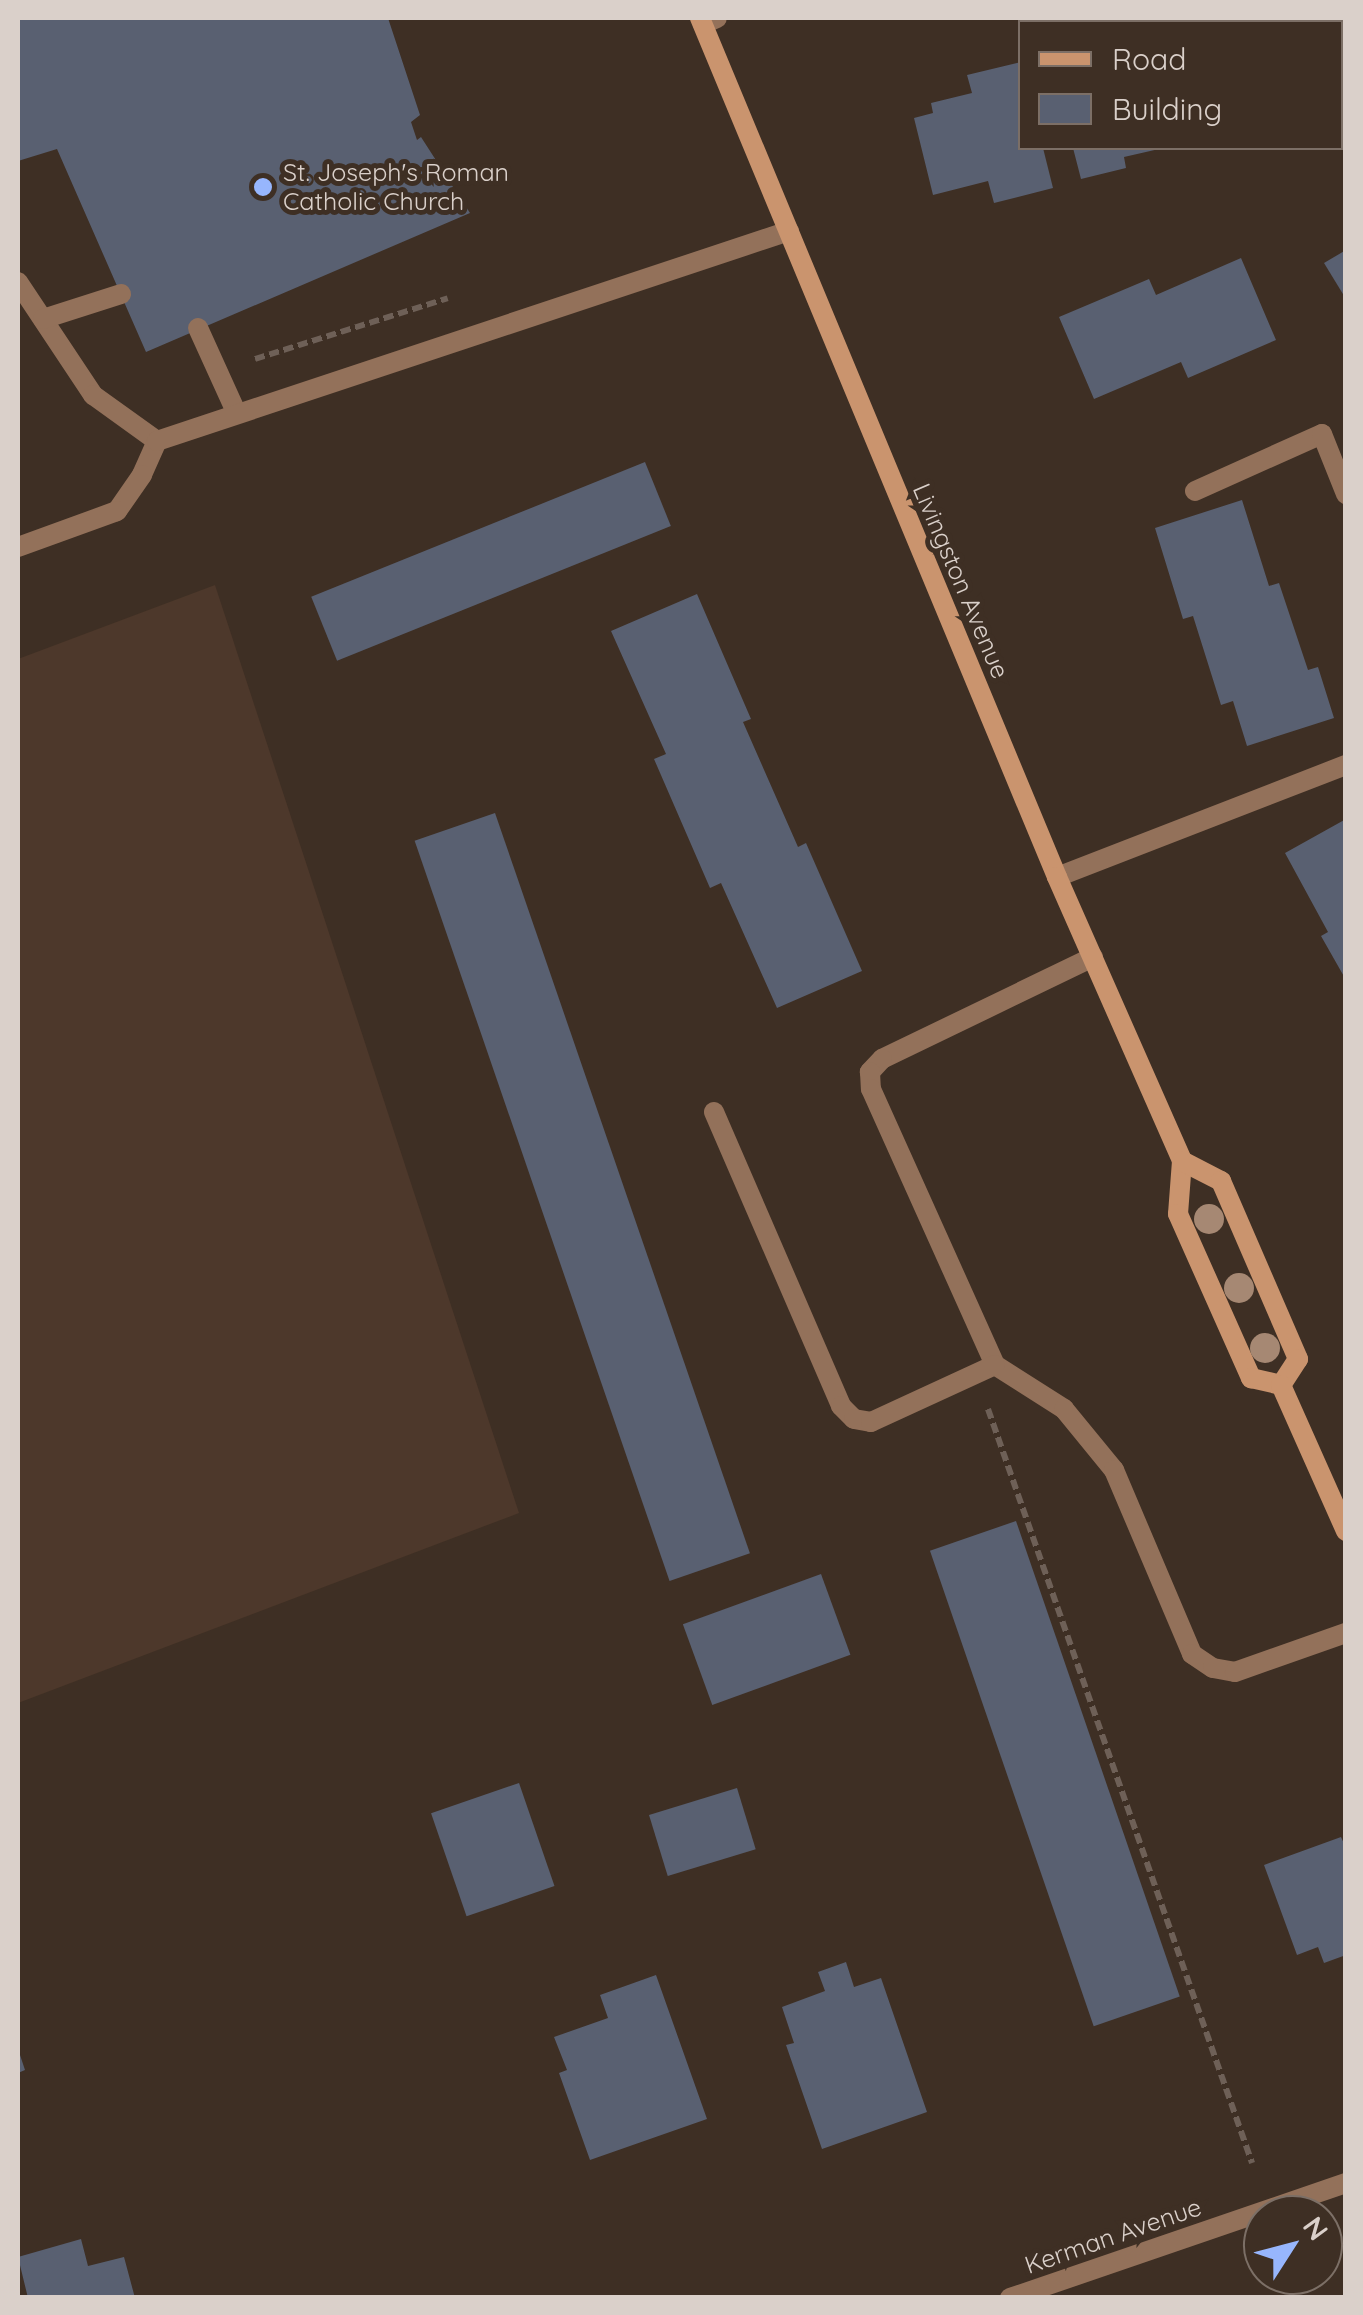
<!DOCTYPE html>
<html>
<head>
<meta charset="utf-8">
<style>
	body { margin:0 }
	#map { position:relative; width:1363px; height:2315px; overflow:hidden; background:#3e2f24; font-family:Quicksand,sans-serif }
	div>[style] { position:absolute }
	.built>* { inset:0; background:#4d382b }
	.building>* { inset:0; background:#596071; transform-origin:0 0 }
	.path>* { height:6px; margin-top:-3px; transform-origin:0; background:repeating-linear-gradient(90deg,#6e6057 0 10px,transparent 0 15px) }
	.service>* { height:20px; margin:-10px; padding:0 10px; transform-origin:10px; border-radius:10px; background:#93715a }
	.minor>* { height:20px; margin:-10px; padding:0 10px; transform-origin:10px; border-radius:10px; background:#93715a }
	.secondary>* { height:20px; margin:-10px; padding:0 10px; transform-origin:10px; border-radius:10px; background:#ca946e }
	.trees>* { width:30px; height:30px; margin:-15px; border-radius:50%; background:#a68873 }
	.dots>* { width:28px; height:28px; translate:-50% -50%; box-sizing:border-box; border:5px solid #3e2f24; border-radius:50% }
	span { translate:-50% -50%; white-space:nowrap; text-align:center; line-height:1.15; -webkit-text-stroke:10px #3e2f24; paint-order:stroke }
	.poi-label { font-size:25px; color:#dad0ca }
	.left { translate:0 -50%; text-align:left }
	.street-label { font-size:25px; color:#dad0ca }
	.frame { position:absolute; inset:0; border:20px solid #dad0ca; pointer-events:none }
	.legend { position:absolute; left:1018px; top:20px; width:325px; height:130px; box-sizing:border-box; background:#3e2f24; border:2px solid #7c6f66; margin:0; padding:12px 18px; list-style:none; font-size:30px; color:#dad0ca }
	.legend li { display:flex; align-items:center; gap:20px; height:50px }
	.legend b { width:50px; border:2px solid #7c6f66 }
	.north { position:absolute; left:1243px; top:2195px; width:100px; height:100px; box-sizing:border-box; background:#3e2f24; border:2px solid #7c6f66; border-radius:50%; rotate:54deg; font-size:28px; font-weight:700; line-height:40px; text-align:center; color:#dad0ca }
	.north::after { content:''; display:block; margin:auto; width:35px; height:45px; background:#97b6fd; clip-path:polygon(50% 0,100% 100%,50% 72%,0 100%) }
</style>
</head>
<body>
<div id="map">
	<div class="built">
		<i style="clip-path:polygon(215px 585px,519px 1513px,18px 1703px,18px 659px)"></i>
	</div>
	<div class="building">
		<i style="clip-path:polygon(18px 18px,388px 18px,420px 115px,411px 122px,417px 140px,421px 137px,470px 213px,146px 352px,57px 149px,18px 161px)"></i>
		<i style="left:1223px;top:18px;width:56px;height:4px"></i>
		<i style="clip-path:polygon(1297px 18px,1346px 18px,1346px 111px,1340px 112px,1340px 22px,1298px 22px)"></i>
		<i style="clip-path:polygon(1021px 62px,1021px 148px,1043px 148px,1053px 188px,994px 203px,988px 181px,933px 195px,914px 118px,933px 113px,931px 103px,972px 93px,967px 75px)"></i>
		<i style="clip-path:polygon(1073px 148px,1158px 148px,1159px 149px,1124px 157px,1126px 168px,1081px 179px)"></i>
		<i style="clip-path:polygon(1346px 250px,1346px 299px,1324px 263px)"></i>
		<i style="clip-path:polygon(1241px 258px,1276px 340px,1188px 378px,1181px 362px,1094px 399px,1059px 317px,1149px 279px,1156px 295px)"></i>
		<i style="left:645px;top:462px;width:69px;height:360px;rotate:68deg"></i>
		<i style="clip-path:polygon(1242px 500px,1269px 586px,1279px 583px,1308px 670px,1318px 667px,1334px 718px,1247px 746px,1233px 701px,1221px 705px,1193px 616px,1183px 619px,1155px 528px)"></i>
		<i style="clip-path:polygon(697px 594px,751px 719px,743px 722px,798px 847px,806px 843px,862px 971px,777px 1008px,721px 883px,710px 888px,654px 759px,666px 754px,611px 631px)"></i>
		<i style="left:495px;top:813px;width:783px;height:85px;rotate:71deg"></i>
		<i style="clip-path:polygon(1346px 819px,1346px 980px,1321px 936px,1328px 932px,1285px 853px)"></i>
		<i style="left:1016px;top:1521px;width:503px;height:91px;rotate:71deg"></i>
		<i style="left:821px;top:1574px;width:86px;height:147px;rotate:70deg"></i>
		<i style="left:519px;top:1783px;width:109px;height:93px;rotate:71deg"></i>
		<i style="left:737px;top:1788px;width:64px;height:92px;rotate:73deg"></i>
		<i style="clip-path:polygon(1341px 1837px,1346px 1848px,1346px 1955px,1324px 1963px,1318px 1947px,1297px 1955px,1264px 1865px)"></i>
		<i style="clip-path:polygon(846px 1962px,854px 1987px,881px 1978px,927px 2112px,822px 2149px,786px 2045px,794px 2043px,782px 2007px,825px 1991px,818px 1972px)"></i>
		<i style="clip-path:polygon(656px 1975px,707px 2119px,590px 2160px,559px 2073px,567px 2070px,554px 2037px,608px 2018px,600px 1995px)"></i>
		<i style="clip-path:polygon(18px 2049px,25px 2070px,18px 2073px)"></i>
		<i style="clip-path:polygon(81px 2239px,88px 2266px,124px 2257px,135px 2298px,28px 2298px,18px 2257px)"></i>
	</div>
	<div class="path">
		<i style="left:255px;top:359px;width:202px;rotate:-17.5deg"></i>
		<i style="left:988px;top:1409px;width:799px;rotate:70.7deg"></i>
	</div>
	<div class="service">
		<i style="left:18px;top:282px;width:136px;rotate:56.4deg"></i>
		<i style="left:93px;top:395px;width:79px;rotate:35.7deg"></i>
		<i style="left:157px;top:441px;width:37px;rotate:114deg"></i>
		<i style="left:142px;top:475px;width:44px;rotate:124.8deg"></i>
		<i style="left:117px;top:511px;width:105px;rotate:160deg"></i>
		<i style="left:43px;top:319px;width:82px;rotate:-17.8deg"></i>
		<i style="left:198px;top:328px;width:94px;rotate:65.6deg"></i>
		<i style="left:157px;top:441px;width:666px;rotate:-18.38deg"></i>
		<i style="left:1195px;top:491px;width:139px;rotate:-24.2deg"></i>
		<i style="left:1322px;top:434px;width:65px;rotate:68.2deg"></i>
		<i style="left:1057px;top:877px;width:310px;rotate:-21.2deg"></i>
		<i style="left:1093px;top:957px;width:234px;rotate:154.2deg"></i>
		<i style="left:882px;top:1059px;width:18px;rotate:133deg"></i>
		<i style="left:870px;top:1072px;width:17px;rotate:87deg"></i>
		<i style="left:871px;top:1089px;width:303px;rotate:65.8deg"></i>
		<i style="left:995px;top:1365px;width:82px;rotate:32.5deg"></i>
		<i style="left:1064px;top:1409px;width:79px;rotate:50.7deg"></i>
		<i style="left:1114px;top:1470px;width:200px;rotate:67deg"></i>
		<i style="left:1192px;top:1654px;width:25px;rotate:34deg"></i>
		<i style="left:1213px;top:1668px;width:22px;rotate:10deg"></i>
		<i style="left:1235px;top:1672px;width:118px;rotate:-19.4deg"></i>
		<i style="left:714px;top:1112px;width:320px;rotate:66.6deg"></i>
		<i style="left:841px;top:1406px;width:18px;rotate:45deg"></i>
		<i style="left:854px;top:1419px;width:17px;rotate:10deg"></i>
		<i style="left:871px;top:1422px;width:136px;rotate:-24.7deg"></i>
	</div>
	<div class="minor">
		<i style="left:703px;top:24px;width:15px;rotate:-23deg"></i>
		<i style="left:1010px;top:2298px;width:355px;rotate:-18.9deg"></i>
	</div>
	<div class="secondary">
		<i style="left:700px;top:18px;width:930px;rotate:67.43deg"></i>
		<i style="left:1057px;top:877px;width:310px;rotate:66.2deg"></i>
		<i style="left:1182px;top:1161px;width:53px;rotate:94.3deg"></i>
		<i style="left:1178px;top:1214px;width:180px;rotate:66deg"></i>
		<i style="left:1251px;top:1378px;width:31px;rotate:13deg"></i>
		<i style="left:1182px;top:1161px;width:44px;rotate:27.1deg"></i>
		<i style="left:1221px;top:1181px;width:194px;rotate:66.6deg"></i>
		<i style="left:1298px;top:1359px;width:31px;rotate:123deg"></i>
		<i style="left:1281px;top:1385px;width:160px;rotate:66deg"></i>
	</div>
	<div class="trees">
		<i style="left:1209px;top:1219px"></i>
		<i style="left:1239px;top:1288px"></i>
		<i style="left:1265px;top:1348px"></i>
	</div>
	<div class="dots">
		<i style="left:263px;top:187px;background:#97b6fd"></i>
	</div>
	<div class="poi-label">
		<span class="left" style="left:283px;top:187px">St. Joseph's Roman<br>Catholic Church</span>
	</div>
	<div class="street-label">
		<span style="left:961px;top:581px;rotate:67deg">Livingston Avenue</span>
		<span style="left:1113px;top:2236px;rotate:-19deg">Kerman Avenue</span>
	</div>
	<div class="frame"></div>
	<ul class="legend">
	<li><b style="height:12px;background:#ca946e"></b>Road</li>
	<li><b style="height:28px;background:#596071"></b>Building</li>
	</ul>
	<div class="north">N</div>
</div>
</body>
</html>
